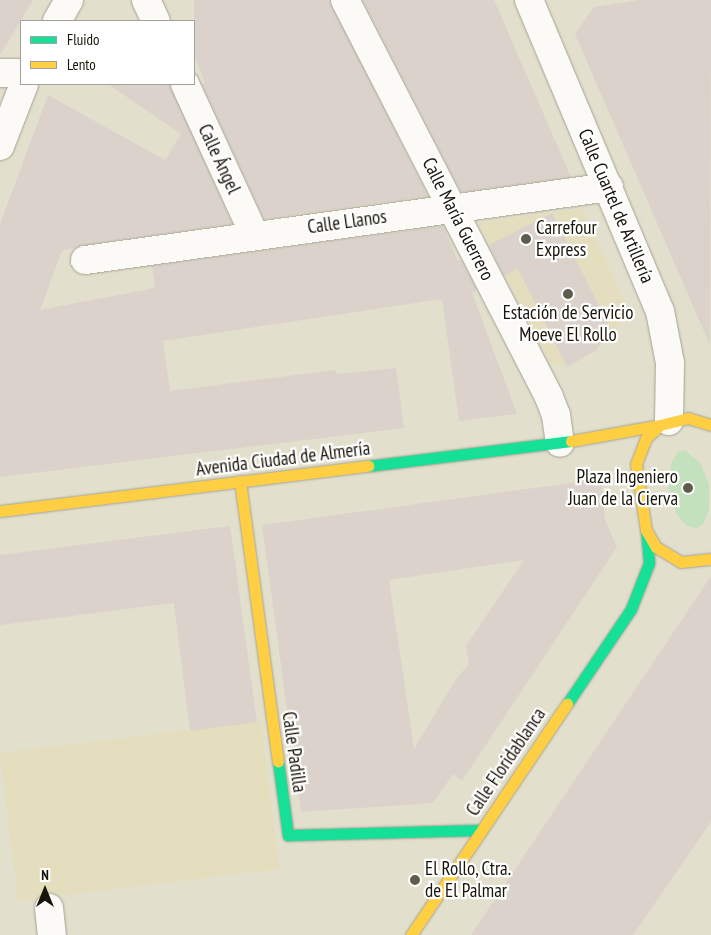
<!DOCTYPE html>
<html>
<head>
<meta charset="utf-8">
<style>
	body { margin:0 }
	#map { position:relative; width:711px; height:935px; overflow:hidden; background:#e2dfcc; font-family:"PT Sans Narrow",sans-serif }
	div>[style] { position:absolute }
	.built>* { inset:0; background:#e4debe; transform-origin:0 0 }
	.green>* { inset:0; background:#c4e1bd }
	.building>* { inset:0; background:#dbd2cc }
	.roads { filter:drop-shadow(0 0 1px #a6a394) drop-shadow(0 0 1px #a6a394) }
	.street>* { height:28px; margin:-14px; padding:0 14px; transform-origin:14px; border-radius:14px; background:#fbfaf7 }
	.fast>* { height:11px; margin:-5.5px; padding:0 5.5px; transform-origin:5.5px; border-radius:5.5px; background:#16e098 }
	.slow>* { height:11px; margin:-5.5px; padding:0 5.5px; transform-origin:5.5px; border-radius:5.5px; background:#ffcf43 }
	.dots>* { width:14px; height:14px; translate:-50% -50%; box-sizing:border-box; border:2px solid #fff; border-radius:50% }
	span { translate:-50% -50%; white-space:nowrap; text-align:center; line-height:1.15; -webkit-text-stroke:4.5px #fff; paint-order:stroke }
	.street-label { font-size:19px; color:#171508 }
	.poi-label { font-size:19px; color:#171508 }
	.left { translate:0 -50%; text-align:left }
	.right { translate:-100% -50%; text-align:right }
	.legend { position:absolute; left:20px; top:20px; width:175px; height:65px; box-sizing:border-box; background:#fff; border:1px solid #a2a19c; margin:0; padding:6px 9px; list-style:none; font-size:15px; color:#171508 }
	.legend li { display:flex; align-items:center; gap:10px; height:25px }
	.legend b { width:25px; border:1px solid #a2a19c }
	.north { position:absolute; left:20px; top:865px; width:50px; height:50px; -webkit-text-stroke:4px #fff; paint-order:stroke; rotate:0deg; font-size:14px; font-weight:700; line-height:20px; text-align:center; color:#171508 }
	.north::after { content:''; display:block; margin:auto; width:18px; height:22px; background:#171508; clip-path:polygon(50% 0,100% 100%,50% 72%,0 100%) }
</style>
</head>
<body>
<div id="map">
	<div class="built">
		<i style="clip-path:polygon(582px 209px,630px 313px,595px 351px,567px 367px,550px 362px,479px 223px)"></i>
		<i style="left:261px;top:721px;width:149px;height:263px;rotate:83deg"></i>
	</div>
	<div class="green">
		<i style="clip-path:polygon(685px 450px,701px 464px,709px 485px,709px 509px,704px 523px,696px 529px,687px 526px,677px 515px,668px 487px,672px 461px,678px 452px)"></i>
	</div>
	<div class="building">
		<i style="clip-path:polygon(0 0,33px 0,0 55px)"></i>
		<i style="clip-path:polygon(194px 0,329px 0,428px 196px,264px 219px,202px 84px,205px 84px,194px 54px)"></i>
		<i style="clip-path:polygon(363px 0,494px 0,571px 177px,461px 192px)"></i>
		<i style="clip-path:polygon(639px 0,711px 0,710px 345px,575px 34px,594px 7px)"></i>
		<i style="clip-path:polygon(108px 84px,170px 84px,232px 224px,83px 245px,62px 251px,40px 310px,155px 288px,152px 266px,443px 226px,458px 261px,461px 260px,477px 290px,472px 293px,517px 414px,459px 421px,442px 299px,163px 341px,170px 391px,336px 370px,336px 374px,396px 368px,404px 428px,0 477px,0 224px,48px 95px,165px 160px,181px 134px)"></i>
		<i style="clip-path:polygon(552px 213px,612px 331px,595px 351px,567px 367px,518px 269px,504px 276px,489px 245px)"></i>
		<i style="clip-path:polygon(evenodd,601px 479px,605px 520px,617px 547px,462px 781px,453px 774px,433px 803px,301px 812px,262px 525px,601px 479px,524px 560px,466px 646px,469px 664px,456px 679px,414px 749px,389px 580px,524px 560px)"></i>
		<i style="clip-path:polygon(230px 526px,257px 722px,190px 731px,174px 603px,0 625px,0 555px)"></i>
		<i style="clip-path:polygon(711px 576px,711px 822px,633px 935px,471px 935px)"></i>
	</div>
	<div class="roads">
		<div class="street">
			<i style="left:146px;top:0;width:23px;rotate:65deg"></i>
			<i style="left:345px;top:0;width:446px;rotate:62.8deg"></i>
			<i style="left:549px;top:397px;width:19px;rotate:69deg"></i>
			<i style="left:556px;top:415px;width:28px;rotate:82deg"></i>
			<i style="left:529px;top:0;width:337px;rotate:67.2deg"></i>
			<i style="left:660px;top:311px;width:53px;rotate:79.1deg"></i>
			<i style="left:670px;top:363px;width:58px;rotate:91deg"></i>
			<i style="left:57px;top:21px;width:24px;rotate:-60deg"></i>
			<i style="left:0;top:73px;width:21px"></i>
			<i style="left:185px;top:84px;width:165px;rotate:65.3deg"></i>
			<i style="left:0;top:146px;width:66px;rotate:-68.8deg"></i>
			<i style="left:85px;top:260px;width:529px;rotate:-7.93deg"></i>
			<i style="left:49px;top:908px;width:27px;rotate:84deg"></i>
		</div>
		<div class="fast">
			<i style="left:368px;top:466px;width:205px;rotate:-7deg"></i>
			<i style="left:567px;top:704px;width:115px;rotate:-56deg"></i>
			<i style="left:631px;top:609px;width:49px;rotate:-68.6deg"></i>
			<i style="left:649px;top:563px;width:33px;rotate:-95deg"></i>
			<i style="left:278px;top:761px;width:75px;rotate:82.3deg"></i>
			<i style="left:288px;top:835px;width:194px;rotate:-1.5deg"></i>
		</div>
		<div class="slow">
			<i style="left:711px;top:425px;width:24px;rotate:-163deg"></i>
			<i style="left:688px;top:418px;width:29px;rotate:166deg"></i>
			<i style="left:660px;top:425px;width:19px;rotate:137deg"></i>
			<i style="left:646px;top:438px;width:28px;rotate:111deg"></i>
			<i style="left:636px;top:464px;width:67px;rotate:81.4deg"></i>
			<i style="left:646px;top:530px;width:20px;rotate:60deg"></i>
			<i style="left:656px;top:547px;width:29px;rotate:31deg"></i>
			<i style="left:681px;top:562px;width:30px;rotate:-6deg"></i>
			<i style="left:571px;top:441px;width:90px;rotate:-10.2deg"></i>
			<i style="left:240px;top:481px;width:283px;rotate:82.3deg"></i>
			<i style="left:0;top:511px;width:371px;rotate:-7deg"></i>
			<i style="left:411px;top:935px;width:279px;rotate:-56deg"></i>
		</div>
	</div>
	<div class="dots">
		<i style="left:526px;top:239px;background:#5e5c4d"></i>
		<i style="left:568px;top:294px;background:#5e5c4d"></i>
		<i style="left:688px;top:488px;background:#5e5c4d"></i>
		<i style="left:415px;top:880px;background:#5e5c4d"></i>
	</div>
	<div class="street-label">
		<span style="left:219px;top:159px;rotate:65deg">Calle Ángel</span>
		<span style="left:616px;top:206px;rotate:67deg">Calle Cuartel de Artillería</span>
		<span style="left:458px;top:219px;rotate:63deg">Calle María Guerrero</span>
		<span style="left:347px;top:222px;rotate:-8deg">Calle Llanos</span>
		<span style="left:283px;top:459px;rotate:-7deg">Avenida Ciudad de Almería</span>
		<span style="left:294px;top:752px;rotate:82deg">Calle Padilla</span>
		<span style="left:506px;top:762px;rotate:-56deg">Calle Floridablanca</span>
	</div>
	<div class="poi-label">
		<span class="left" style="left:536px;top:239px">Carrefour<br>Express</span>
		<span style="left:568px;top:324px">Estación de Servicio<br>Moeve El Rollo</span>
		<span class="right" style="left:678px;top:488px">Plaza Ingeniero<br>Juan de la Cierva</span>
		<span class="left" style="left:425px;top:880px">El Rollo, Ctra.<br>de El Palmar</span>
	</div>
	<ul class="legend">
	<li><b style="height:6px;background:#16e098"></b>Fluido</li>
	<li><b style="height:6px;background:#ffcf43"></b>Lento</li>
	</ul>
	<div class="north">N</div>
</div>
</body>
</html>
